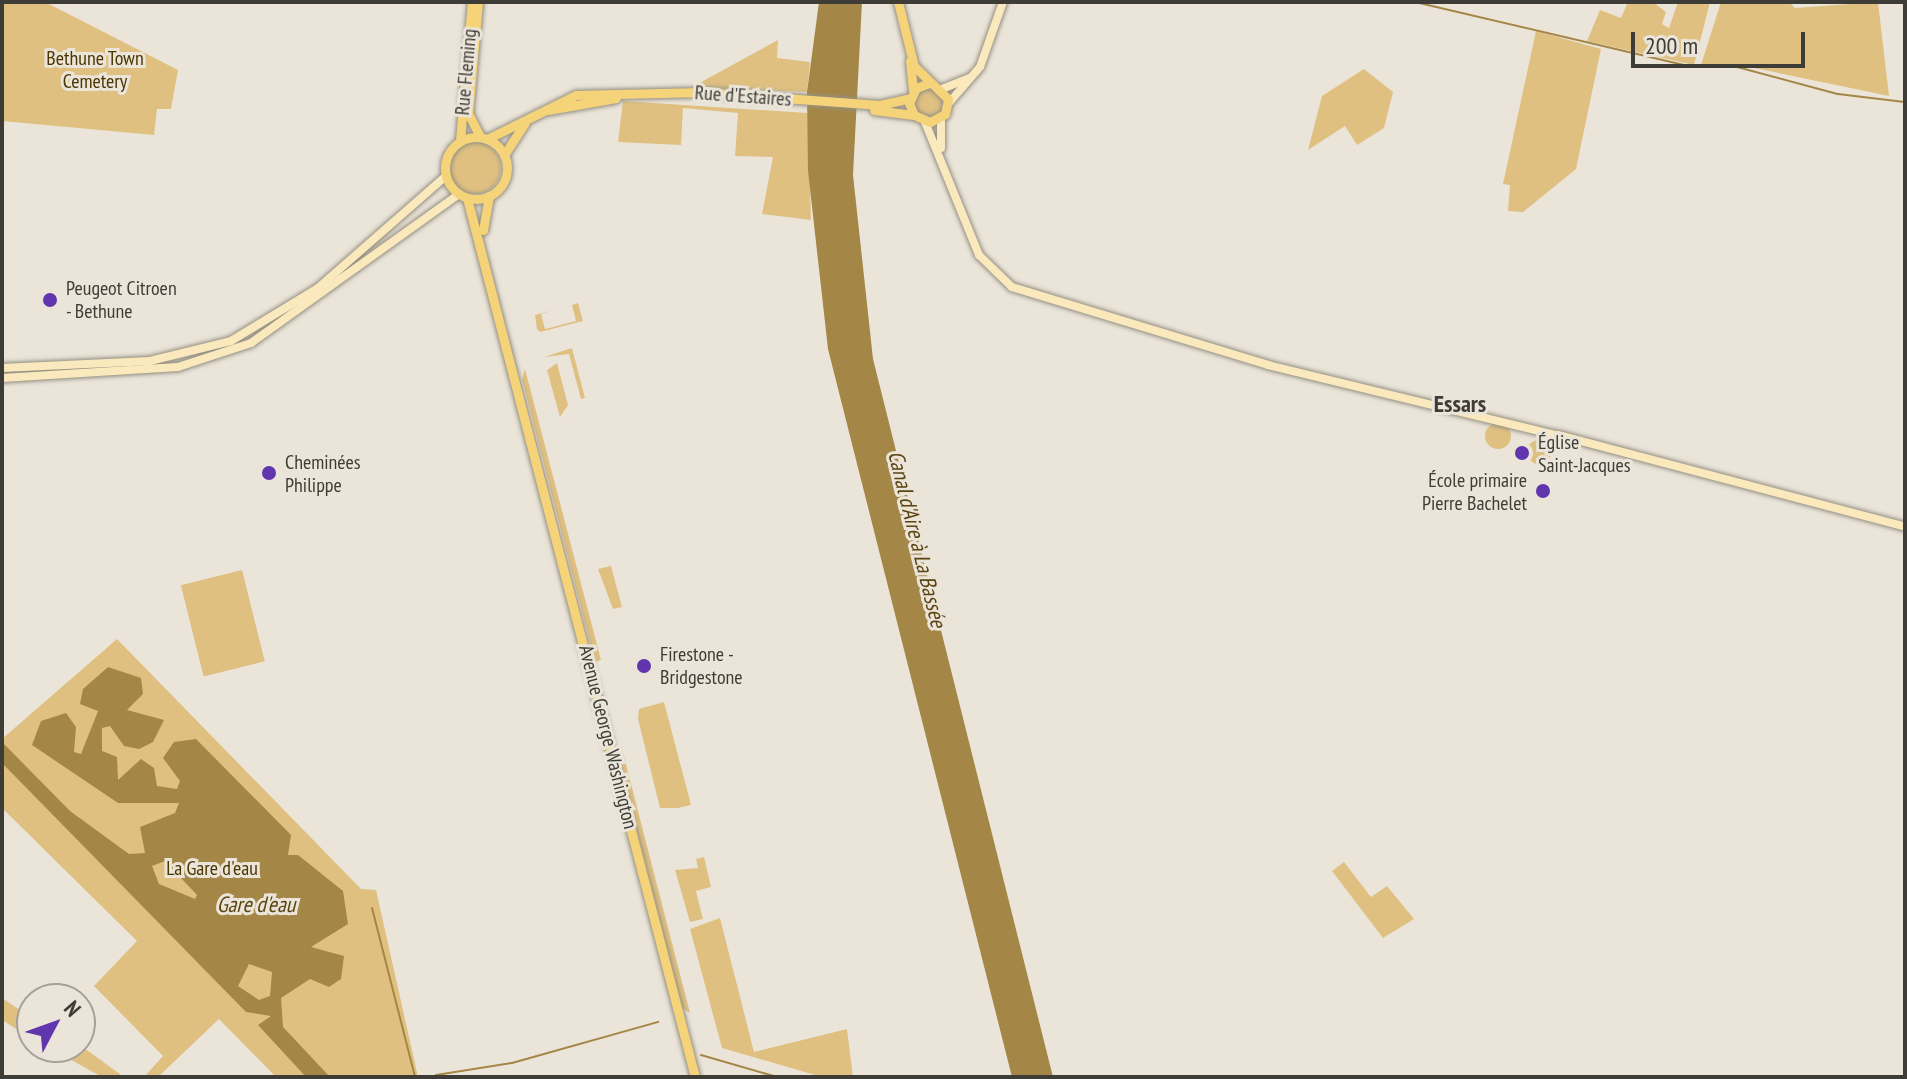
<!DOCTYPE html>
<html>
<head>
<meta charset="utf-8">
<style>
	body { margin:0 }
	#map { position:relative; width:1907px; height:1079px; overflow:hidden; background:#ebe5d9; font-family:"PT Sans Narrow",sans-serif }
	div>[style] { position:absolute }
	.green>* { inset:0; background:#dfc081; transform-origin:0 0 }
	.round { border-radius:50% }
	.water>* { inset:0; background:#a48646 }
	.stream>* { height:2px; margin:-1px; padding:0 1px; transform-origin:1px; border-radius:1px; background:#a48646 }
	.roads { filter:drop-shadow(0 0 2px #959084) drop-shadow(0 0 2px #959084) }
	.secondary>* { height:8px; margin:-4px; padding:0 4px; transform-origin:4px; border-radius:4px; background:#fae9bc }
	.primary>* { height:9px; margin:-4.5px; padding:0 4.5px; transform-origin:4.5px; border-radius:4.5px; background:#f5d379 }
	.primary>.ring { margin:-4.5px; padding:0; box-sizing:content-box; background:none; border:9px solid #f5d379; border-radius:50% }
	.dots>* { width:22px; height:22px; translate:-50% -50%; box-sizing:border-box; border:4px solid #ebe5d9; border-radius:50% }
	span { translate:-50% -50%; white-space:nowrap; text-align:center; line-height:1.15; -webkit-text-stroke:6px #ebe5d9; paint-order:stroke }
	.park-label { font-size:20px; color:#4b3600 }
	.street-label { font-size:20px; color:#3e3c37 }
	.poi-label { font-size:20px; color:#3e3c37 }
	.left { translate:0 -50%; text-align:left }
	.right { translate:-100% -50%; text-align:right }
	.water-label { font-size:22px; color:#5a4411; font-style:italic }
	.quarter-label { font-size:24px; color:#3e3c37; font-weight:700 }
	.frame { position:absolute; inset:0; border:4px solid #3e3c37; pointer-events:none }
	.north { position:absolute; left:16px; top:983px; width:80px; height:80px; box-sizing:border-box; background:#ebe5d9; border:2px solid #a6a198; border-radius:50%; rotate:49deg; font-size:22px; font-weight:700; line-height:32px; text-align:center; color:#3e3c37 }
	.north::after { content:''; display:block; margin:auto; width:28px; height:36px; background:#6135ad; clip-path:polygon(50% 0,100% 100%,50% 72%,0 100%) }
	.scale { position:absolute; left:1631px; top:32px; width:174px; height:36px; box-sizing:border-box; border:4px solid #3e3c37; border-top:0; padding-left:10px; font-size:24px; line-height:28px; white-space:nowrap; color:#3e3c37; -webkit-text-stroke:6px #ebe5d9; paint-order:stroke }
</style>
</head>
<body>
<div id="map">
	<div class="green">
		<i style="clip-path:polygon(2px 2px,45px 2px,178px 70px,171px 109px,157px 109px,154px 135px,2px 121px)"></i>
		<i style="clip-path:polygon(1628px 2px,1653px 2px,1666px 12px,1662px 24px,1669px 28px,1678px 2px,1710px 2px,1694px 65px,1587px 41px,1600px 10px,1621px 18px)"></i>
		<i style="clip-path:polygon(1721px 2px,1789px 2px,1795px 8px,1878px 2px,1889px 96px,1735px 64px,1701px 65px)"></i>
		<i style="clip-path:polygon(1536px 31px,1601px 49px,1576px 169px,1523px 212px,1508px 211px,1510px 185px,1503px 184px)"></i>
		<i style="clip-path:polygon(778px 40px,777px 58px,810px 62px,807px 92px,692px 87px)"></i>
		<i style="clip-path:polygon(1364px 69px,1393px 92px,1384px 128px,1357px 145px,1345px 126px,1308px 150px,1322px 96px)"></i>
		<i class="round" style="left:915px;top:89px;width:28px;height:28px"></i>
		<i style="clip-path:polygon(623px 101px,808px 113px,811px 220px,762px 214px,773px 157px,735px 156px,738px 113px,683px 108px,681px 145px,618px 142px)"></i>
		<i class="round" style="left:449px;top:142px;width:52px;height:52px"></i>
		<i style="clip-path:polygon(399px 224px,318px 296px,237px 345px,316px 293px)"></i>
		<i style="clip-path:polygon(578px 303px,583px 321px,540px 332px,537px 329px,535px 315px,553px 310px,541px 314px,545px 329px,576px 321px,572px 305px)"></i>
		<i style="clip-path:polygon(572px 348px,585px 398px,581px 399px,569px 354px,544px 357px)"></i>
		<i style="clip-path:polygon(557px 363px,568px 405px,560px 417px,547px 370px)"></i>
		<i style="clip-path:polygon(525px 369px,601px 660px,595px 662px,522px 379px)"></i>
		<i class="round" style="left:1485px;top:423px;width:26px;height:26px"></i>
		<i class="round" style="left:1527px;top:440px;width:24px;height:24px"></i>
		<i style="clip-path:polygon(611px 566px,622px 607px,613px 609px,598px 569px)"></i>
		<i style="left:242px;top:570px;width:94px;height:63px;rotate:76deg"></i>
		<i style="clip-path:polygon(117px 639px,361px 889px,376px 890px,418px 1077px,276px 1077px,219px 1019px,158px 1077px,144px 1077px,163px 1056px,94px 986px,137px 941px,2px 808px,2px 739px)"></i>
		<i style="clip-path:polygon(664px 702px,691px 805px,678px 808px,660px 808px,638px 719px,639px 709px)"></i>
		<i style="clip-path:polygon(621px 745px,690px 1013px,682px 1008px,618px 756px)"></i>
		<i style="clip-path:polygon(704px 857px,711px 887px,696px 891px,703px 919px,690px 922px,675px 870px,698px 868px,696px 859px)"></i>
		<i style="clip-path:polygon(1344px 862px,1371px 897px,1387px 886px,1414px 919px,1383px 938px,1332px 871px)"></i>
		<i style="clip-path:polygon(720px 918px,754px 1052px,847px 1029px,853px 1077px,822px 1077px,722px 1048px,690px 929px)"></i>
		<i style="clip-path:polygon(2px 998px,32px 1018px,32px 1039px,2px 1020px)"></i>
		<i style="clip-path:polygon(80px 1045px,124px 1077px,102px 1077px,48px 1047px)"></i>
	</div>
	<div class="water">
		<i style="clip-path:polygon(819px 2px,862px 2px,853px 175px,873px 359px,1053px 1077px,1012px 1077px,828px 349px,808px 171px,807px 92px)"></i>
		<i style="clip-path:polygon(evenodd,108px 667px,141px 678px,143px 694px,127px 710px,164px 720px,153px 742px,139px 749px,124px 746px,110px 726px,102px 728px,102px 751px,117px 757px,118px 780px,141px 759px,154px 768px,157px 786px,177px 789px,180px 781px,163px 758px,174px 742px,196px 739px,291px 835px,288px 855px,298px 855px,343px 891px,348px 924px,311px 947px,344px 956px,341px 979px,329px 987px,310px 979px,281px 998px,283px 1027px,330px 1077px,306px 1077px,258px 1025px,271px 1016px,246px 1012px,2px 763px,2px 742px,70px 811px,129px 854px,145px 853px,140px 827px,175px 813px,179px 803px,118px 803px,32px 745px,41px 721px,66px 713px,76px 727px,74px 752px,81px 754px,98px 711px,80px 704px,83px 689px,108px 667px,165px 861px,197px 895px,195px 899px,159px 884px,152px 866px,165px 861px,108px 667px,249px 964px,272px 972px,270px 996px,259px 1000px,238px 986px,249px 964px)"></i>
	</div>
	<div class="stream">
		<i style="left:1415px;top:2px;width:285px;rotate:13.2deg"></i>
		<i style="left:1701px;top:67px;width:36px"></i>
		<i style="left:1737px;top:67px;width:105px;rotate:15deg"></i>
		<i style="left:1838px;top:94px;width:67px;rotate:6.8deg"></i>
		<i style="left:372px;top:908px;width:174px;rotate:75.7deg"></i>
		<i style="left:701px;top:1055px;width:79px;rotate:16.1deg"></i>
		<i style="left:436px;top:1075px;width:77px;rotate:-9deg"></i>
		<i style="left:512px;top:1063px;width:152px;rotate:-15.7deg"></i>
	</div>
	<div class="roads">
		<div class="secondary">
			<i style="left:942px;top:89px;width:29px;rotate:-22deg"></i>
			<i style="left:948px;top:104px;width:49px;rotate:-49.1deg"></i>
			<i style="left:980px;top:67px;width:69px;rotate:-70.5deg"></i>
			<i style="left:925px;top:122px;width:144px;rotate:67.9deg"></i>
			<i style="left:979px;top:255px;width:46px;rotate:44.1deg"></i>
			<i style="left:1012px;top:287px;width:268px;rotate:16.9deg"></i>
			<i style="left:1268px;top:365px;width:304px;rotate:13.7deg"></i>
			<i style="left:941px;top:148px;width:30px;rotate:-90deg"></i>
			<i style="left:2px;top:368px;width:148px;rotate:-2.7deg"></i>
			<i style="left:150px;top:361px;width:83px;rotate:-13.9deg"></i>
			<i style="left:231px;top:341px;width:102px;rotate:-31.3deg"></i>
			<i style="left:318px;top:288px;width:170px;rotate:-41.2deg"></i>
			<i style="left:2px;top:378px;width:176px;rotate:-3.6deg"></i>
			<i style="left:178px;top:367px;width:77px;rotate:-18.2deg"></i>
			<i style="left:251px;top:343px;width:256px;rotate:-35.6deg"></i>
			<i style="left:1558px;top:435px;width:359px;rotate:14.8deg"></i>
		</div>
		<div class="primary">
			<i style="left:478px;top:2px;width:111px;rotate:95.1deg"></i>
			<i style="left:468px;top:113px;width:27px;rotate:63deg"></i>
			<i style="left:898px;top:2px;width:66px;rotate:76deg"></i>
			<i style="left:914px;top:66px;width:47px;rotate:44.1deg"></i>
			<i style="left:948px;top:99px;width:15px;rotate:101deg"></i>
			<i style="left:945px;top:114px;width:17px;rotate:152deg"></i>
			<i style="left:930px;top:122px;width:17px;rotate:-156deg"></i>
			<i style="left:914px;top:115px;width:13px;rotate:-113deg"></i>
			<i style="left:909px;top:103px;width:17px;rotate:-65deg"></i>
			<i style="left:916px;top:88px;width:14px;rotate:-21deg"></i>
			<i style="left:910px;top:61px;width:31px;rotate:84deg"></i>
			<i style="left:548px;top:110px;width:69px;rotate:-10deg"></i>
			<i style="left:874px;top:110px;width:40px;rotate:7.1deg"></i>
			<i class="ring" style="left:445px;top:137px;width:53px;height:53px"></i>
			<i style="left:487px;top:139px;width:99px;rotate:-26.3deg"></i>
			<i style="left:576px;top:95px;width:127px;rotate:-1.4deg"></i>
			<i style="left:703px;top:92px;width:177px;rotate:4.2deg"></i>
			<i style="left:880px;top:105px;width:31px;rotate:-13deg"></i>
			<i style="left:460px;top:141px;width:140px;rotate:-85.1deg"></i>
			<i style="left:504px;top:155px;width:38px;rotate:-57deg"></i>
			<i style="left:467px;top:198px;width:908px;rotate:75.46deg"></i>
			<i style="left:483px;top:230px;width:35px;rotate:-80deg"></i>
		</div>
	</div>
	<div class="dots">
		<i style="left:50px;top:300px;background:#6135ad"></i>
		<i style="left:1522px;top:453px;background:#6135ad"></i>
		<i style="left:269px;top:473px;background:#6135ad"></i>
		<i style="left:1543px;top:491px;background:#6135ad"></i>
		<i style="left:644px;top:666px;background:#6135ad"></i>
	</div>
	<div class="park-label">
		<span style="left:95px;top:70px">Bethune Town<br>Cemetery</span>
		<span style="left:212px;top:868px">La Gare d'eau</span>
	</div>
	<div class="street-label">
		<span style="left:466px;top:72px;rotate:-85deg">Rue Fleming</span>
		<span style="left:743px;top:96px;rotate:4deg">Rue d'Estaires</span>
		<span style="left:608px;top:737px;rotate:76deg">Avenue George Washington</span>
	</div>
	<div class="poi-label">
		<span class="left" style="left:66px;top:300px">Peugeot Citroen<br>- Bethune</span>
		<span class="left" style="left:1538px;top:454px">Église<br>Saint-Jacques</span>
		<span class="left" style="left:285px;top:474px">Cheminées<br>Philippe</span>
		<span class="right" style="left:1527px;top:492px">École primaire<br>Pierre Bachelet</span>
		<span class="left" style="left:660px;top:666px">Firestone -<br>Bridgestone</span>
	</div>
	<div class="water-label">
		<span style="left:917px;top:539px;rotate:76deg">Canal d'Aire à La Bassée</span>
		<span style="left:256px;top:905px">Gare d'eau</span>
	</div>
	<div class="quarter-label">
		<span style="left:1460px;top:404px">Essars</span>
	</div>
	<div class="frame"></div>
	<div class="north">N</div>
	<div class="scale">200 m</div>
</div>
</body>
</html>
